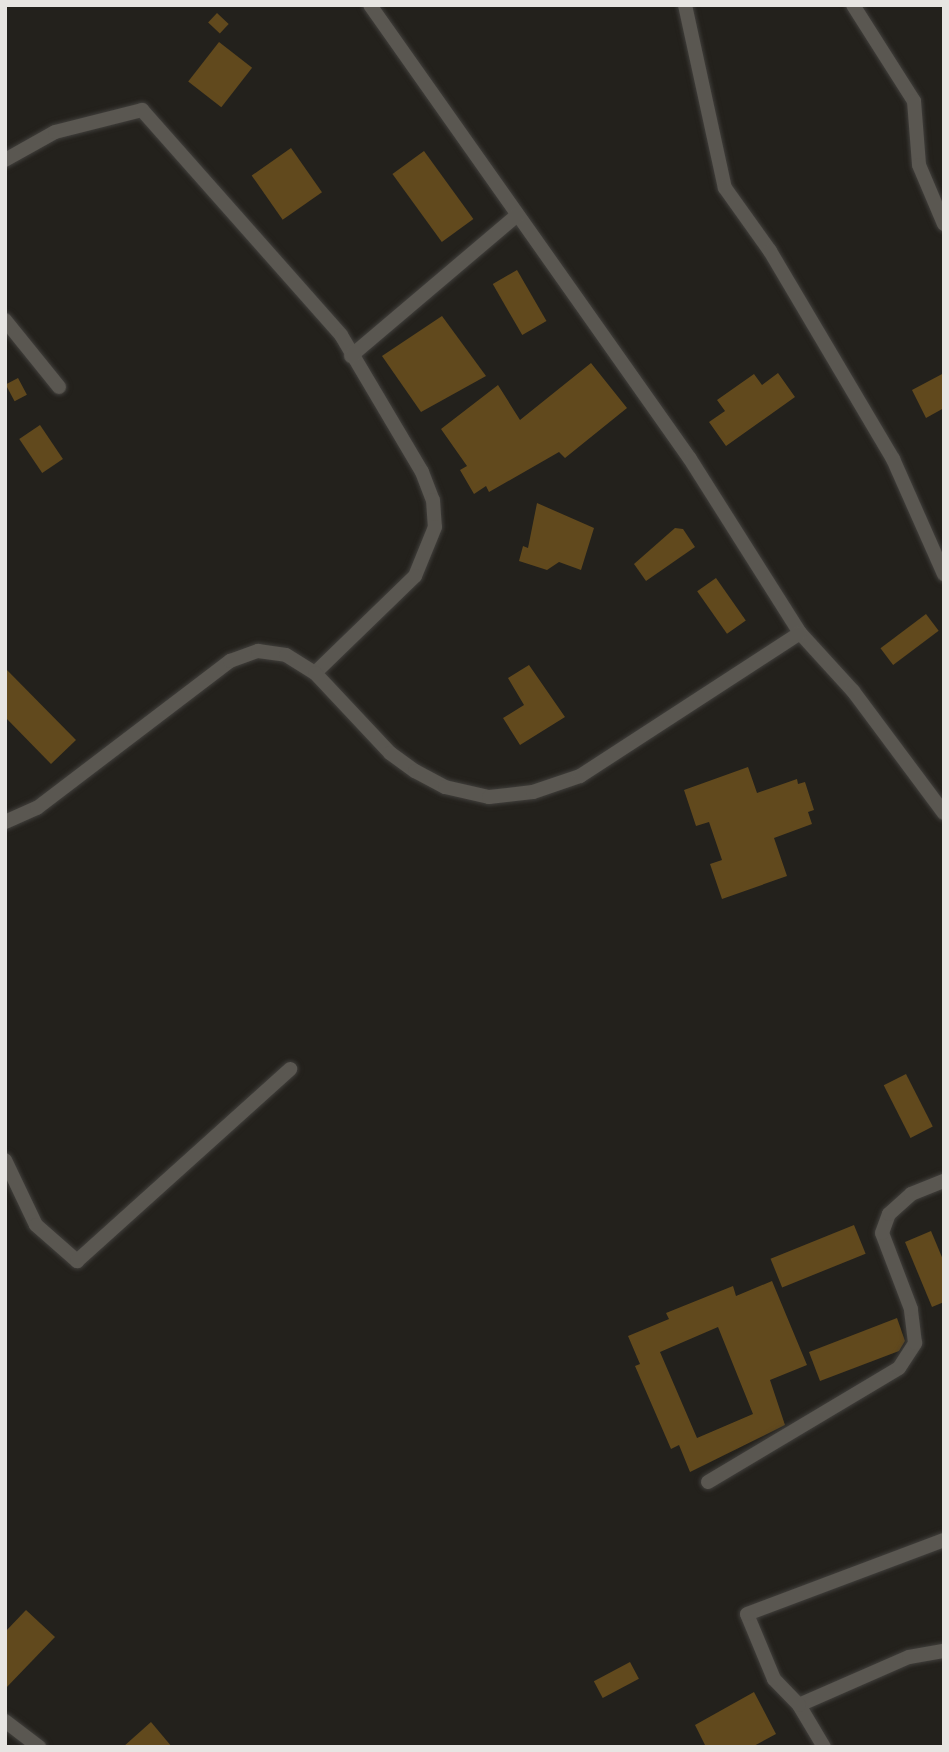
<!DOCTYPE html>
<html>
<head>
<meta charset="utf-8">
<style>
	body { margin:0 }
	#map { position:relative; width:949px; height:1752px; overflow:hidden; background:#23211c; font-family:"Source Sans 3",sans-serif }
	div>[style] { position:absolute }
	.building>* { inset:0; background:#61491d; transform-origin:0 0 }
	.roads { filter:drop-shadow(0 0 2px #413f3c) drop-shadow(0 0 2px #413f3c) }
	.street>* { height:14px; margin:-7px; padding:0 7px; transform-origin:7px; border-radius:7px; background:#5a5751 }
	span { translate:-50% -50%; white-space:nowrap; text-align:center; line-height:1.15; -webkit-text-stroke:7px #23211c; paint-order:stroke }
	.frame { position:absolute; inset:0; border:7px solid #e7e5e2; pointer-events:none }
</style>
</head>
<body>
<div id="map">
	<div class="building">
		<i style="left:217px;top:13px;width:16px;height:13px;rotate:43deg"></i>
		<i style="left:219px;top:42px;width:42px;height:50px;rotate:38deg"></i>
		<i style="left:291px;top:148px;width:54px;height:48px;rotate:55deg"></i>
		<i style="left:424px;top:151px;width:84px;height:39px;rotate:54deg"></i>
		<i style="left:517px;top:270px;width:59px;height:28px;rotate:60deg"></i>
		<i style="clip-path:polygon(442px 316px,486px 376px,421px 412px,382px 356px)"></i>
		<i style="clip-path:polygon(591px 363px,627px 408px,565px 458px,559px 452px,489px 492px,486px 486px,474px 494px,460px 470px,467px 466px,441px 429px,498px 385px,520px 420px)"></i>
		<i style="clip-path:polygon(778px 373px,795px 397px,726px 446px,709px 422px,725px 411px,717px 400px,754px 374px,762px 385px)"></i>
		<i style="clip-path:polygon(944px 373px,944px 408px,926px 418px,912px 390px)"></i>
		<i style="left:18px;top:378px;width:19px;height:14px;rotate:62deg"></i>
		<i style="left:40px;top:425px;width:41px;height:25px;rotate:56deg"></i>
		<i style="clip-path:polygon(537px 503px,594px 528px,581px 570px,559px 562px,547px 570px,519px 561px,523px 546px,528px 548px)"></i>
		<i style="clip-path:polygon(675px 528px,683px 529px,695px 547px,646px 581px,634px 564px)"></i>
		<i style="left:716px;top:578px;width:52px;height:23px;rotate:55deg"></i>
		<i style="left:926px;top:614px;width:21px;height:57px;rotate:53deg"></i>
		<i style="clip-path:polygon(529px 665px,565px 717px,520px 745px,503px 718px,524px 705px,508px 678px)"></i>
		<i style="clip-path:polygon(5px 668px,76px 740px,51px 764px,5px 717px)"></i>
		<i style="clip-path:polygon(748px 767px,757px 793px,797px 779px,798px 784px,805px 782px,814px 810px,808px 812px,812px 824px,774px 838px,787px 876px,722px 899px,710px 864px,722px 860px,709px 822px,696px 826px,684px 790px)"></i>
		<i style="left:906px;top:1074px;width:59px;height:25px;rotate:63deg"></i>
		<i style="left:854px;top:1225px;width:31px;height:90px;rotate:68deg"></i>
		<i style="clip-path:polygon(931px 1231px,944px 1262px,944px 1302px,932px 1307px,905px 1242px)"></i>
		<i style="clip-path:polygon(evenodd,772px 1281px,807px 1365px,770px 1380px,785px 1425px,690px 1472px,679px 1445px,671px 1449px,635px 1366px,640px 1364px,628px 1336px,669px 1319px,666px 1313px,733px 1286px,736px 1296px,772px 1281px,718px 1327px,753px 1414px,697px 1438px,660px 1352px,718px 1327px)"></i>
		<i style="clip-path:polygon(897px 1318px,905px 1341px,899px 1351px,820px 1381px,809px 1352px)"></i>
		<i style="clip-path:polygon(26px 1610px,55px 1637px,5px 1689px,5px 1632px)"></i>
		<i style="left:630px;top:1662px;width:19px;height:41px;rotate:62deg"></i>
		<i style="clip-path:polygon(754px 1692px,776px 1734px,752px 1747px,706px 1747px,695px 1725px)"></i>
		<i style="clip-path:polygon(151px 1722px,172px 1747px,123px 1747px)"></i>
	</div>
	<div class="roads">
		<div class="street">
			<i style="left:370px;top:5px;width:555px;rotate:54.82deg"></i>
			<i style="left:690px;top:459px;width:206px;rotate:57.7deg"></i>
			<i style="left:800px;top:633px;width:79px;rotate:47.6deg"></i>
			<i style="left:853px;top:691px;width:152px;rotate:53.3deg"></i>
			<i style="left:685px;top:5px;width:187px;rotate:77.7deg"></i>
			<i style="left:725px;top:188px;width:77px;rotate:54.5deg"></i>
			<i style="left:770px;top:251px;width:242px;rotate:59.4deg"></i>
			<i style="left:893px;top:459px;width:126px;rotate:66.1deg"></i>
			<i style="left:853px;top:5px;width:114px;rotate:57.6deg"></i>
			<i style="left:914px;top:101px;width:64px;rotate:85.5deg"></i>
			<i style="left:919px;top:165px;width:64px;rotate:67deg"></i>
			<i style="left:5px;top:160px;width:57px;rotate:-29.2deg"></i>
			<i style="left:55px;top:132px;width:90px;rotate:-14.2deg"></i>
			<i style="left:142px;top:110px;width:300px;rotate:48.5deg"></i>
			<i style="left:341px;top:335px;width:159px;rotate:59.4deg"></i>
			<i style="left:422px;top:472px;width:30px;rotate:69deg"></i>
			<i style="left:433px;top:500px;width:27px;rotate:86deg"></i>
			<i style="left:435px;top:527px;width:53px;rotate:112.2deg"></i>
			<i style="left:415px;top:576px;width:139px;rotate:135.9deg"></i>
			<i style="left:5px;top:320px;width:86px;rotate:51.1deg"></i>
			<i style="left:351px;top:356px;width:218px;rotate:-40.3deg"></i>
			<i style="left:5px;top:822px;width:35px;rotate:-24deg"></i>
			<i style="left:37px;top:808px;width:243px;rotate:-37.3deg"></i>
			<i style="left:230px;top:661px;width:30px;rotate:-20deg"></i>
			<i style="left:258px;top:651px;width:28px;rotate:8deg"></i>
			<i style="left:286px;top:655px;width:34px;rotate:32deg"></i>
			<i style="left:315px;top:673px;width:110px;rotate:46.8deg"></i>
			<i style="left:390px;top:753px;width:31px;rotate:36deg"></i>
			<i style="left:415px;top:771px;width:34px;rotate:28deg"></i>
			<i style="left:445px;top:787px;width:45px;rotate:12.8deg"></i>
			<i style="left:489px;top:797px;width:44px;rotate:-6.5deg"></i>
			<i style="left:533px;top:792px;width:50px;rotate:-18.8deg"></i>
			<i style="left:580px;top:776px;width:262px;rotate:-33deg"></i>
			<i style="left:5px;top:1160px;width:72px;rotate:64.5deg"></i>
			<i style="left:36px;top:1225px;width:55px;rotate:41.3deg"></i>
			<i style="left:77px;top:1261px;width:287px;rotate:-42deg"></i>
			<i style="left:708px;top:1482px;width:222px;rotate:-30.8deg"></i>
			<i style="left:899px;top:1368px;width:30px;rotate:-57deg"></i>
			<i style="left:915px;top:1343px;width:34px;rotate:-97deg"></i>
			<i style="left:911px;top:1309px;width:81px;rotate:-110.9deg"></i>
			<i style="left:882px;top:1233px;width:20px;rotate:-70deg"></i>
			<i style="left:889px;top:1214px;width:30px;rotate:-42deg"></i>
			<i style="left:911px;top:1194px;width:35px;rotate:-22deg"></i>
			<i style="left:799px;top:1705px;width:120px;rotate:-23.6deg"></i>
			<i style="left:909px;top:1657px;width:36px;rotate:-10deg"></i>
			<i style="left:5px;top:1721px;width:43px;rotate:37.4deg"></i>
			<i style="left:824px;top:1747px;width:49px;rotate:-120.8deg"></i>
			<i style="left:799px;top:1705px;width:36px;rotate:-134deg"></i>
			<i style="left:774px;top:1679px;width:70px;rotate:-112.6deg"></i>
			<i style="left:747px;top:1614px;width:210px;rotate:-20.6deg"></i>
		</div>
	</div>
	<div class="frame"></div>
</div>
</body>
</html>
